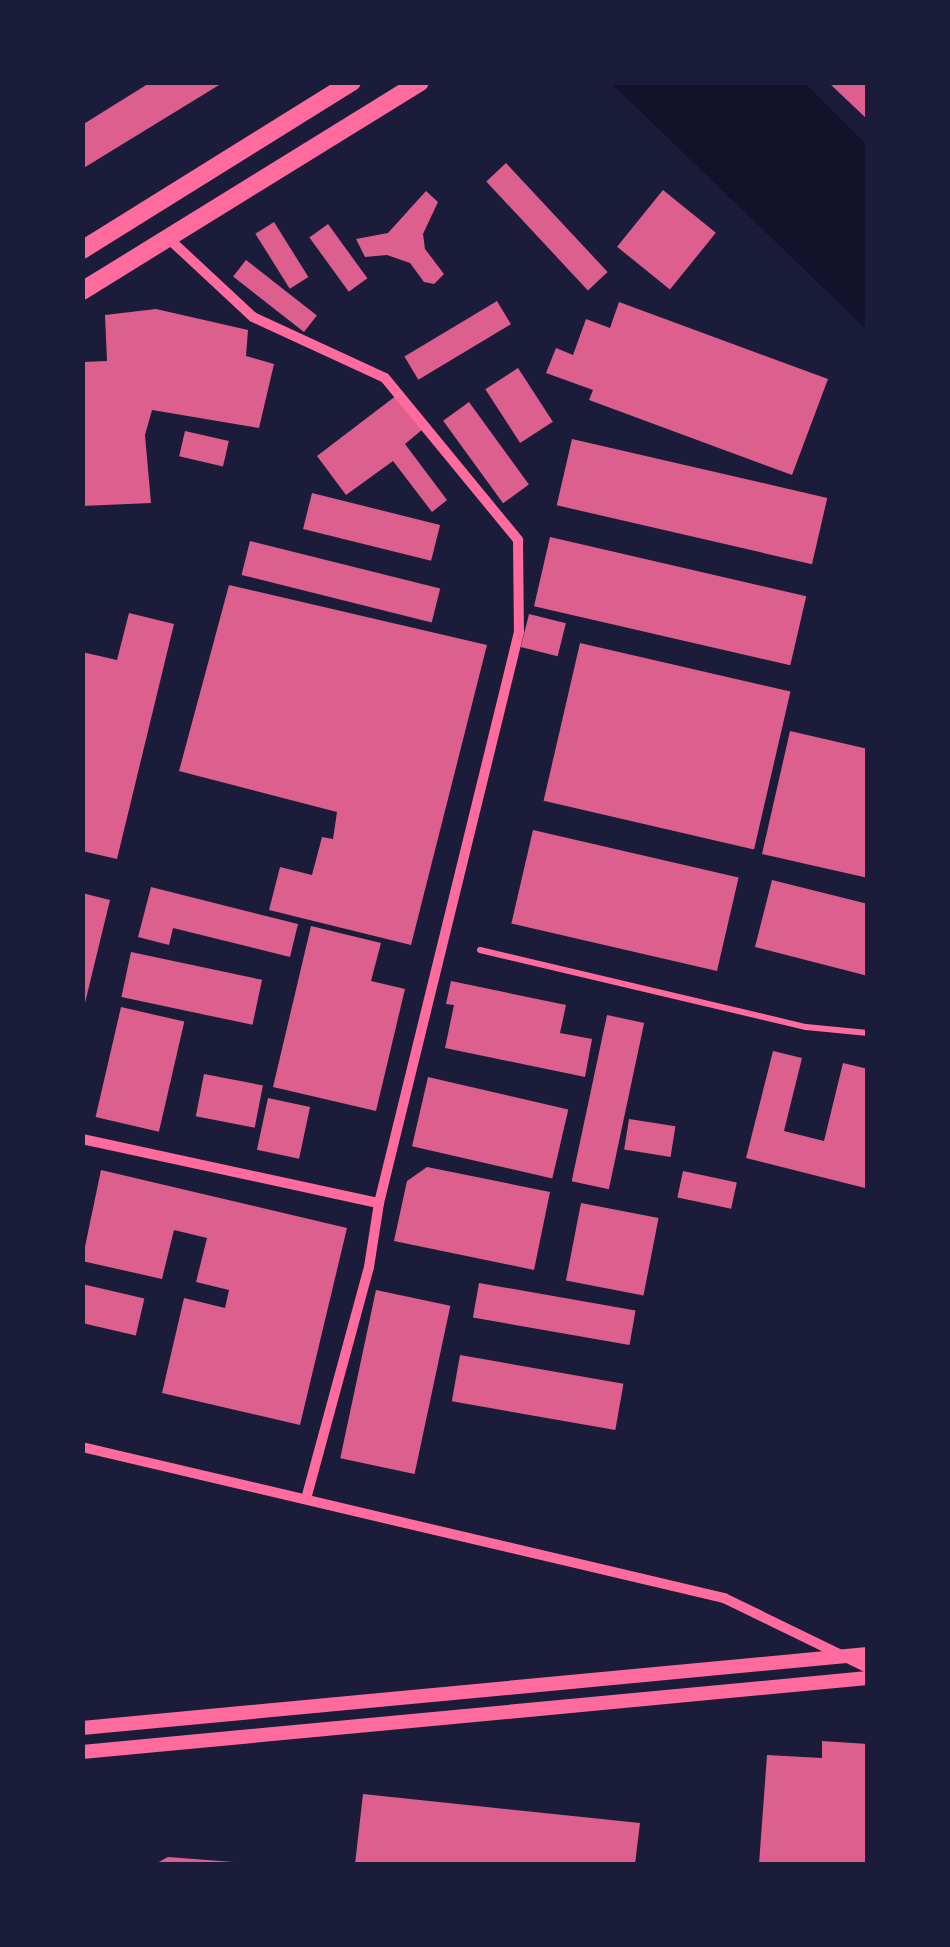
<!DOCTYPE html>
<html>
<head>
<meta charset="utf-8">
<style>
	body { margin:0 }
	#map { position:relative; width:950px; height:1947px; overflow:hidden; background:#1b1b3a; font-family:"Golos Text",sans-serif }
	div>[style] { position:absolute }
	.water>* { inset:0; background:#12122b }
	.building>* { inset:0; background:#dd5f8e; transform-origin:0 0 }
	.service>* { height:6px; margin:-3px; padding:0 3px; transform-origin:3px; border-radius:3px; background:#ff6b9d }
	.minor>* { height:10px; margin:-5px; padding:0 5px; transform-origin:5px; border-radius:5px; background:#ff6b9d }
	.tertiary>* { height:14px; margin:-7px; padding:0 7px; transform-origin:7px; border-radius:7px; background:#ff6b9d }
	.primary>* { height:18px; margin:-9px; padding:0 9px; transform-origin:9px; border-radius:9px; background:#ff6b9d }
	span { translate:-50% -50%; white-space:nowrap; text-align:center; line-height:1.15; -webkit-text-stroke:10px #1b1b3a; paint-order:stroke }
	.frame { position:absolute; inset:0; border:85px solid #1b1b3a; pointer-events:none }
</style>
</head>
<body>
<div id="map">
	<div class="water">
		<i style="clip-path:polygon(611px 83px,805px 83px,867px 145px,867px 330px)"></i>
	</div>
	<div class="building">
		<i style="clip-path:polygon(151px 82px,224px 82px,82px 169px,82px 125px)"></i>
		<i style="clip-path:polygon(828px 82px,868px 82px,868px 120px)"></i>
		<i style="left:506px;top:163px;width:149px;height:27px;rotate:47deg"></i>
		<i style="left:663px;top:190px;width:68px;height:73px;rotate:39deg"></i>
		<i style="clip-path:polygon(426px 191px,438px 202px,423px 234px,425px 249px,444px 274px,434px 284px,424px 282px,410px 263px,387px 255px,365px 257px,356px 239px,388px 233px)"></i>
		<i style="left:274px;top:222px;width:65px;height:22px;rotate:58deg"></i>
		<i style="left:328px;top:224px;width:67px;height:23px;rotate:54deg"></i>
		<i style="left:246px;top:260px;width:90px;height:21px;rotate:38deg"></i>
		<i style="left:497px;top:301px;width:27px;height:108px;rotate:59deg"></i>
		<i style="clip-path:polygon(619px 302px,828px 379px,792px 475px,589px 400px,593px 390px,546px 373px,556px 348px,573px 355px,586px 319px,610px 328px)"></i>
		<i style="clip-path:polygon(156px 309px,248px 330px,246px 356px,274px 364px,259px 428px,152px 410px,145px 435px,151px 503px,82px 506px,82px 362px,107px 361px,105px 315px)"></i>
		<i style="left:518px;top:368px;width:64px;height:39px;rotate:57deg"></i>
		<i style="clip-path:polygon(397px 395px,423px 429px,405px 444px,447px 500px,432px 512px,393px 461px,346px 495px,317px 456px)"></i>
		<i style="left:469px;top:402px;width:102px;height:32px;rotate:54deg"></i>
		<i style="left:185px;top:431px;width:45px;height:26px;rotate:13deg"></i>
		<i style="left:572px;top:439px;width:262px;height:68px;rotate:13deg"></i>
		<i style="left:312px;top:493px;width:132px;height:37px;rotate:14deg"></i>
		<i style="left:550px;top:537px;width:263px;height:71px;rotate:13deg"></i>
		<i style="left:250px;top:541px;width:196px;height:35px;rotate:14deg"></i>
		<i style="clip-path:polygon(229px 585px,487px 645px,411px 945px,269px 910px,280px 867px,312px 875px,322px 837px,333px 839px,337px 812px,179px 771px)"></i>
		<i style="clip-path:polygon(129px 613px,174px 624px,117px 859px,82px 851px,82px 652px,117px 660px)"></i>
		<i style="left:529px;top:614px;width:38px;height:34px;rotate:14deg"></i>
		<i style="left:580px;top:643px;width:216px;height:162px;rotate:13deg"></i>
		<i style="clip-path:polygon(790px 731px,868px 749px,868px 878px,762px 854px)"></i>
		<i style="left:533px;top:830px;width:211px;height:96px;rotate:13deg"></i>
		<i style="clip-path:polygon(772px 880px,868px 904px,868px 976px,755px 947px)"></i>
		<i style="clip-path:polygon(151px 887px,298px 924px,290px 957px,173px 928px,169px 945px,138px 937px)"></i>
		<i style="clip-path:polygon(82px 893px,110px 900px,84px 1007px,82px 1007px)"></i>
		<i style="clip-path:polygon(311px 926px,381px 943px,371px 981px,405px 989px,376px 1111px,273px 1087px)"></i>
		<i style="left:131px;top:952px;width:134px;height:46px;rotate:12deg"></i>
		<i style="clip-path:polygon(451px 981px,566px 1005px,560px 1033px,592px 1039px,585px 1077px,445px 1048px,454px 1005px,446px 1004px)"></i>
		<i style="left:121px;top:1007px;width:65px;height:113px;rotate:13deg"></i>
		<i style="left:607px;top:1015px;width:38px;height:170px;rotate:12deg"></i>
		<i style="clip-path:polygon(773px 1051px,802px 1058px,784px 1131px,824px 1141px,843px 1063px,868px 1069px,865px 1188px,746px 1158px)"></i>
		<i style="left:204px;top:1074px;width:60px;height:43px;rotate:11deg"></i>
		<i style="left:428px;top:1077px;width:144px;height:71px;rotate:13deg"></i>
		<i style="left:268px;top:1098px;width:43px;height:53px;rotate:12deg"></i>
		<i style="left:629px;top:1119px;width:47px;height:31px;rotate:9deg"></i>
		<i style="clip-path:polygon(427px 1167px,550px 1192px,534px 1270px,394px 1241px,407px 1181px)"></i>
		<i style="clip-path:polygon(101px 1170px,347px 1228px,300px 1425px,162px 1393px,184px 1298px,225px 1308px,229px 1290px,196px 1282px,207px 1238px,174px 1230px,162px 1279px,82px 1261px)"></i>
		<i style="left:683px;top:1171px;width:55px;height:27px;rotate:12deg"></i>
		<i style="left:581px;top:1203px;width:79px;height:79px;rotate:11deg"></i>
		<i style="left:479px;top:1283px;width:159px;height:35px;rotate:10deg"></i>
		<i style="left:82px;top:1284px;width:64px;height:38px;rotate:13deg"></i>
		<i style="left:376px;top:1290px;width:76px;height:172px;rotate:12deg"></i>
		<i style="left:460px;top:1355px;width:166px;height:47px;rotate:10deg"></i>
		<i style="clip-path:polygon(822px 1741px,868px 1744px,868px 1864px,759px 1864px,767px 1755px,822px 1758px)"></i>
		<i style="clip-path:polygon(363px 1794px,640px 1823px,635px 1864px,355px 1864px)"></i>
		<i style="clip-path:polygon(168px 1857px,233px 1862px,233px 1864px,155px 1864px)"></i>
	</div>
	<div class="service">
		<i style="left:480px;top:950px;width:335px;rotate:13.3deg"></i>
		<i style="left:806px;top:1027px;width:62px;rotate:5.5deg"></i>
	</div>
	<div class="minor">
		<i style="left:168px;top:238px;width:116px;rotate:42.9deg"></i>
		<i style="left:253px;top:317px;width:145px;rotate:24.8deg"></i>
		<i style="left:385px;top:378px;width:210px;rotate:50.6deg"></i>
		<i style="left:518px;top:540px;width:92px;rotate:89.4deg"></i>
		<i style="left:519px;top:632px;width:588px;rotate:103.78deg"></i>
		<i style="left:379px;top:1203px;width:65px;rotate:98.9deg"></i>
		<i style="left:369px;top:1267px;width:240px;rotate:105.2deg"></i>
		<i style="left:82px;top:1139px;width:304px;rotate:12.2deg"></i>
		<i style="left:82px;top:1447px;width:660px;rotate:13.24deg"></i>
		<i style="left:724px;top:1598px;width:160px;rotate:25.9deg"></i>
	</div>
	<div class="tertiary">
		<i style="left:82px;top:1728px;width:789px;rotate:-5.38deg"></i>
		<i style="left:82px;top:1752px;width:789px;rotate:-5.38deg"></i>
	</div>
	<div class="primary">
		<i style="left:82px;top:250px;width:318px;rotate:-31.9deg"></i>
		<i style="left:82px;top:291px;width:397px;rotate:-31.7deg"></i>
	</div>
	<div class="frame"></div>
</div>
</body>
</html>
